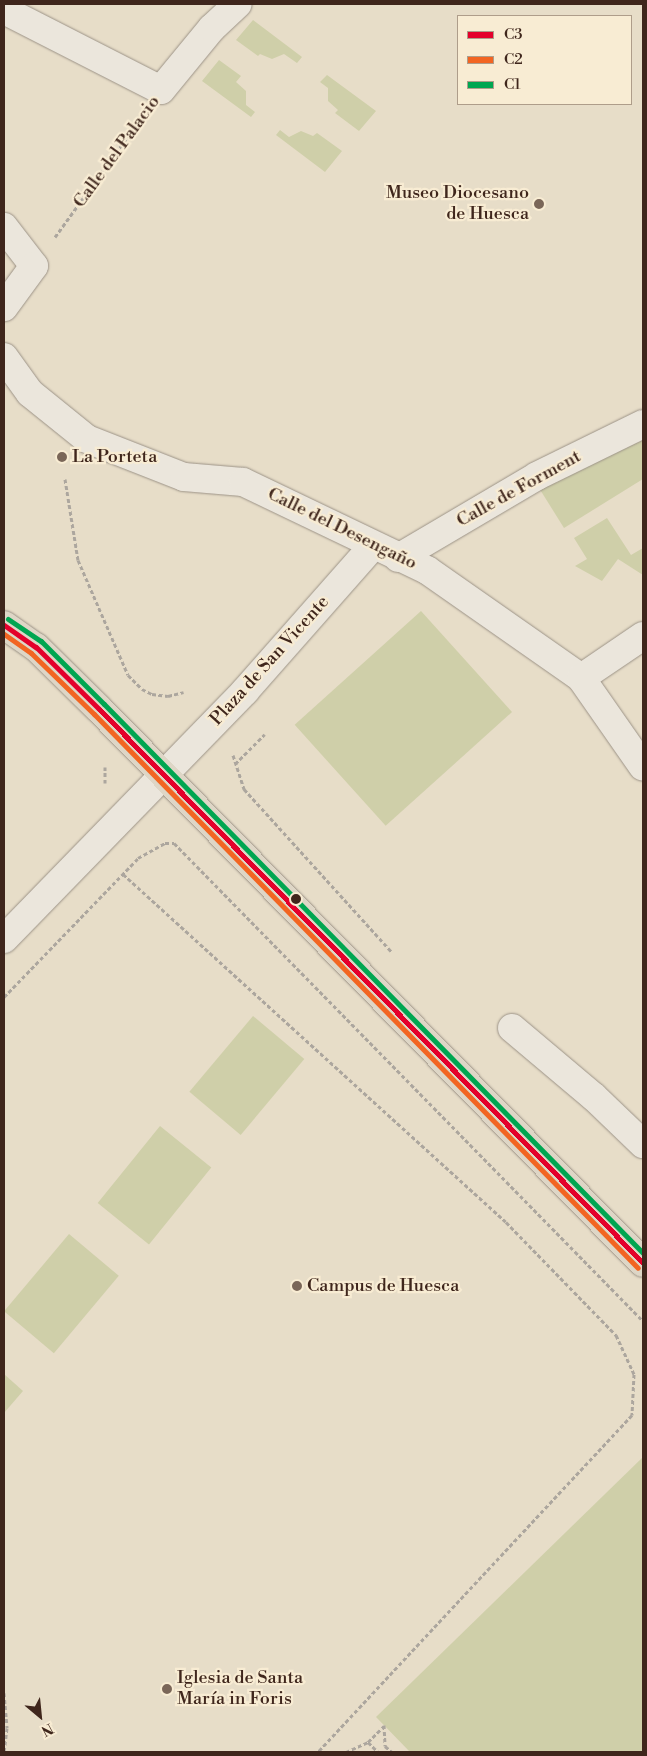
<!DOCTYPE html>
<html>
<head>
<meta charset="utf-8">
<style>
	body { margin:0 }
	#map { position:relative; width:647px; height:1756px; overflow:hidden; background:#e7ddc8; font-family:"Libre Bodoni",serif }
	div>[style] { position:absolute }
	.green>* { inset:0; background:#cfcfa9; transform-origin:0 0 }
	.path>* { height:3px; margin-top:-1.5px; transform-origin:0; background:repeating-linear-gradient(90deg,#aca69e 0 4px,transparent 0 6.5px) }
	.roads { filter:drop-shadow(0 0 1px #9c9387) drop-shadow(0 0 1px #9c9387) }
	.minor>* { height:28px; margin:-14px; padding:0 14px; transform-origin:14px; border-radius:14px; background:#ebe6dc }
	.major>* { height:28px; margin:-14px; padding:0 14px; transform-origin:14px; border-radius:14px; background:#ded6c6 }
	.bus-1>* { height:5px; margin:-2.5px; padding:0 2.5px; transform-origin:2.5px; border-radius:2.5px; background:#e4002b }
	.bus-2>* { height:5px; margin:-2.5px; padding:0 2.5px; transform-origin:2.5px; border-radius:2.5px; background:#f26522 }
	.bus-3>* { height:5px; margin:-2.5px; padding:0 2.5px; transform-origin:2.5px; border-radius:2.5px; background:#00a651 }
	.dots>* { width:14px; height:14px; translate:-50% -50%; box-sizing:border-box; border:2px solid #f8ecd3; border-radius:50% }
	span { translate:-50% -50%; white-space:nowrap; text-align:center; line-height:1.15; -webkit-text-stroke:4.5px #f8ecd3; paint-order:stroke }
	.street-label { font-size:18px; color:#3f261c }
	.poi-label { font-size:18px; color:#3f261c }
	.right { translate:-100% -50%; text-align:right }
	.left { translate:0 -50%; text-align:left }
	.frame { position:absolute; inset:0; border:5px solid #3f261c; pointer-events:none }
	.legend { position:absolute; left:457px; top:15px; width:175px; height:90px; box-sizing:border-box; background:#f8ecd3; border:1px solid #ae9d8a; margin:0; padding:6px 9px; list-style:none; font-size:15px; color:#3f261c }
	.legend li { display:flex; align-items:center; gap:10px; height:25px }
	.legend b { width:25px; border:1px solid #ae9d8a }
	.north { position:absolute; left:15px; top:1691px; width:50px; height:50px; -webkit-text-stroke:4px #f8ecd3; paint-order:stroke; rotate:152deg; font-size:14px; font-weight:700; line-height:20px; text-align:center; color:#3f261c }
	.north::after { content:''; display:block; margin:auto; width:18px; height:22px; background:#3f261c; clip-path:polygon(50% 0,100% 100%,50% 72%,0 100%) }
</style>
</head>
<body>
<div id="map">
	<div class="green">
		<i style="clip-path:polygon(253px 20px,302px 57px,297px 63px,284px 54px,272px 59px,260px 54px,258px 56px,236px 40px)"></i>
		<i style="clip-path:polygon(219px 60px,241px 76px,236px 82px,246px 91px,246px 105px,255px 112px,251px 117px,202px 81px)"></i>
		<i style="clip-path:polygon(327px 75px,376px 111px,359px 131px,335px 113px,338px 110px,328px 101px,328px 88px,320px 82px)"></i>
		<i style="clip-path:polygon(280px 130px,289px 137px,301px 131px,313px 136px,317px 133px,342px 151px,325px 172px,276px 135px)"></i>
		<i style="clip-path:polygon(643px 440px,643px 479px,564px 528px,539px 488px)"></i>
		<i style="clip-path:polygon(607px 518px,631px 555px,643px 548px,643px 575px,618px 559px,602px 581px,575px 566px,587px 559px,574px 538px)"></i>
		<i style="left:421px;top:611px;width:136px;height:170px;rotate:48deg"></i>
		<i style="left:253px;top:1016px;width:67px;height:99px;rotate:40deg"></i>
		<i style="left:160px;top:1126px;width:66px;height:99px;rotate:39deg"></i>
		<i style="left:69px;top:1234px;width:65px;height:101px;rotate:40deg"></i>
		<i style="clip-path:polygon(4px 1374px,23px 1391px,4px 1413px)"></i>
		<i style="clip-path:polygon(643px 1457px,643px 1752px,410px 1752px,376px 1717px)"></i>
	</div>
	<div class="path">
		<i style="left:55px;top:237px;width:147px;rotate:-54.1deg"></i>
		<i style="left:65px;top:479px;width:82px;rotate:80.9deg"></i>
		<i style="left:78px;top:560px;width:125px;rotate:66.5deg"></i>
		<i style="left:128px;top:675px;width:20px;rotate:45deg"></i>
		<i style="left:142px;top:689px;width:11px;rotate:27deg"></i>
		<i style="left:152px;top:694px;width:16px;rotate:7deg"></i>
		<i style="left:168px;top:696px;width:16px;rotate:-14deg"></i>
		<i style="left:233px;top:755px;width:36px;rotate:72deg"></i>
		<i style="left:244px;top:789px;width:220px;rotate:47.8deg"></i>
		<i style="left:235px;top:764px;width:42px;rotate:-45deg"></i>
		<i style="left:105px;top:783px;width:16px;rotate:-90deg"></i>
		<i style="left:123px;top:874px;width:517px;rotate:42.26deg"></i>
		<i style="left:506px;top:1222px;width:158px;rotate:45.8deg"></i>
		<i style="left:616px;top:1335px;width:43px;rotate:65.2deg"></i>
		<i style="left:634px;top:1374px;width:41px;rotate:92.8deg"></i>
		<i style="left:632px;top:1415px;width:461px;rotate:133deg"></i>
		<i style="left:4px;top:997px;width:193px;rotate:-46deg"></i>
		<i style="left:138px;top:858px;width:31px;rotate:-29deg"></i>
		<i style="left:165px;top:843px;width:9px"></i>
		<i style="left:174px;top:843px;width:670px;rotate:45.54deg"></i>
		<i style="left:4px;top:1693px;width:35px;rotate:85deg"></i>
		<i style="left:7px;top:1728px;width:24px;rotate:97deg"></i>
		<i style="left:384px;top:1725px;width:21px;rotate:87deg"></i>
		<i style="left:385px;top:1746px;width:9px;rotate:41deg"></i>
		<i style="left:368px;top:1742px;width:23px;rotate:-45deg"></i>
		<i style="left:346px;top:1752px;width:24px;rotate:-24deg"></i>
		<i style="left:368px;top:1742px;width:14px;rotate:45deg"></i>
	</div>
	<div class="roads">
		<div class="minor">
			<i style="left:4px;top:10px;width:176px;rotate:27deg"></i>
			<i style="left:161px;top:90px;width:80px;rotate:-50.6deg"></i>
			<i style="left:212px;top:28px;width:35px;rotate:-43deg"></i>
			<i style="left:4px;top:227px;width:49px;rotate:52.4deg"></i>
			<i style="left:34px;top:266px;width:51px;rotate:126.2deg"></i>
			<i style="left:4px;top:357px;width:44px;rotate:54.2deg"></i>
			<i style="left:30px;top:393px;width:73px;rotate:38.9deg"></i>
			<i style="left:87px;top:439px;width:104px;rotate:21.4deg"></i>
			<i style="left:184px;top:477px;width:59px;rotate:4.8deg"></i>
			<i style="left:243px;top:482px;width:204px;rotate:25.6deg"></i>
			<i style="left:427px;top:570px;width:188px;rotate:35deg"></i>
			<i style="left:581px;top:678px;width:108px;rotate:55.1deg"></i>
			<i style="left:398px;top:558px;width:161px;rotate:-30.5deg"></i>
			<i style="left:537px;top:476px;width:118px;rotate:-26.1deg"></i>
			<i style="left:581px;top:678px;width:75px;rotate:-34.1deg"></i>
			<i style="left:4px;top:939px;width:346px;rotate:-45.8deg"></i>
			<i style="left:245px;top:691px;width:193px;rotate:-48.6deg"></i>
			<i style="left:512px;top:1028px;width:107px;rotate:40.1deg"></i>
			<i style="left:594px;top:1097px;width:68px;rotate:43.8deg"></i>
		</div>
		<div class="major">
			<i style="left:4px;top:625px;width:39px;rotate:35deg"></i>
			<i style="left:36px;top:647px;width:88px;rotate:44.5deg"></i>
			<i style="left:99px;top:709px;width:776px;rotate:45.52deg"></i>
		</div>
	</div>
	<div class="bus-1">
		<i style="left:4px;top:625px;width:39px;rotate:35deg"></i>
		<i style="left:36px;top:647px;width:88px;rotate:44.5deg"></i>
		<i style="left:99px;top:709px;width:776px;rotate:45.52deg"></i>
	</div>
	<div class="bus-2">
		<i style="left:4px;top:634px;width:33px;rotate:35deg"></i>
		<i style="left:31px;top:653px;width:88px;rotate:44.1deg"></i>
		<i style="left:94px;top:714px;width:776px;rotate:45.52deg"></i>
	</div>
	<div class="bus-3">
		<i style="left:8px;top:619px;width:40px;rotate:34deg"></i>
		<i style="left:41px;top:641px;width:89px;rotate:45deg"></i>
		<i style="left:104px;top:704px;width:769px;rotate:45.53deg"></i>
	</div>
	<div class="dots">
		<i style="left:539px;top:204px;background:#7a6658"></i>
		<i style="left:62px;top:457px;background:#7a6658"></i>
		<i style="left:296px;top:899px;background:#3f261c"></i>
		<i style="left:297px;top:1286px;background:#7a6658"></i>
		<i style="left:167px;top:1689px;background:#7a6658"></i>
	</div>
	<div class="street-label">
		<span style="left:117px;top:152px;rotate:-54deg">Calle del Palacio</span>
		<span style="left:519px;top:489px;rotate:-29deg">Calle de Forment</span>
		<span style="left:342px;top:529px;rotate:26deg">Calle del Desengaño</span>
		<span style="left:270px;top:661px;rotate:-48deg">Plaza de San Vicente</span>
	</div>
	<div class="poi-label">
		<span class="right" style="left:529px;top:204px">Museo Diocesano<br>de Huesca</span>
		<span class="left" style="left:72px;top:457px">La Porteta</span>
		<span class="left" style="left:307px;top:1286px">Campus de Huesca</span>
		<span class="left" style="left:177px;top:1689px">Iglesia de Santa<br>María in Foris</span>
	</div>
	<div class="frame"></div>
	<ul class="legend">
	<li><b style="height:6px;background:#e4002b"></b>C3</li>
	<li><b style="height:6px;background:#f26522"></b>C2</li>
	<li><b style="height:6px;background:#00a651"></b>C1</li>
	</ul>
	<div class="north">N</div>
</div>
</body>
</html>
